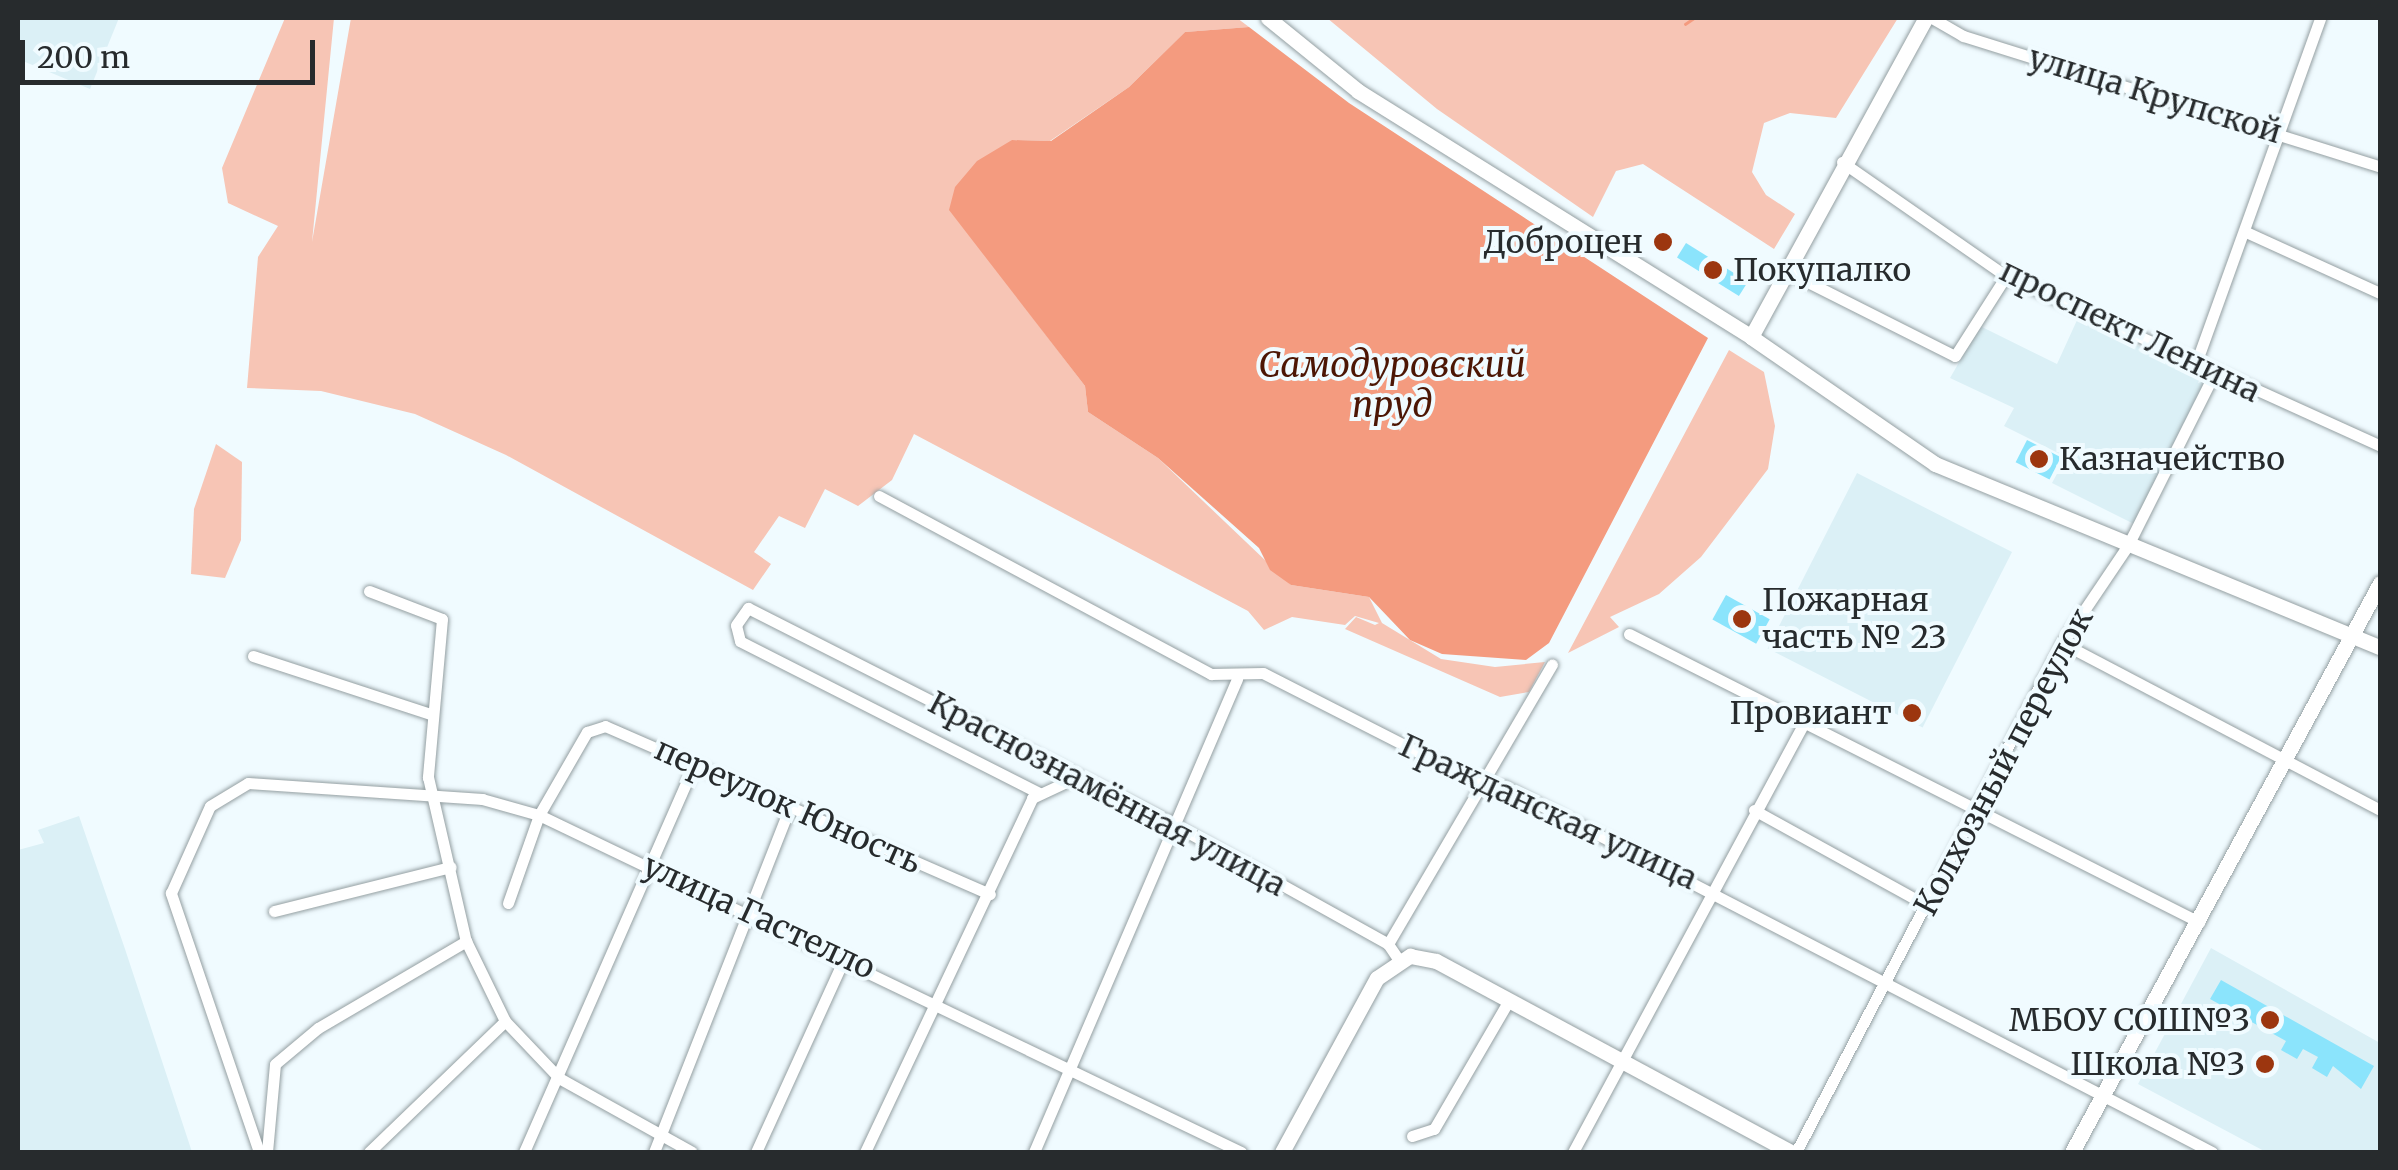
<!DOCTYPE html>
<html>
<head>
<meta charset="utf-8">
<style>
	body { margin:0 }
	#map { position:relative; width:2398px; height:1170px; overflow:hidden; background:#f0fbff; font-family:Merriweather,serif }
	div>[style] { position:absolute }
	.built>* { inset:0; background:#dbf0f6; transform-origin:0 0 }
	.green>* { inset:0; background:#f7c5b5 }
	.water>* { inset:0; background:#f49b7f }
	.stream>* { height:2.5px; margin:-1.25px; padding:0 1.25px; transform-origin:1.25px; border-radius:1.25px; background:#f49b7f }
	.building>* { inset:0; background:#8be4fc; transform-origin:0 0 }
	.roads { filter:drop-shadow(0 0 2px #949fa2) drop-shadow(0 0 2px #949fa2) }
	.street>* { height:11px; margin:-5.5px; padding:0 5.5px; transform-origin:5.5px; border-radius:5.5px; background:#fff }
	.secondary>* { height:15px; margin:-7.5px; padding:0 7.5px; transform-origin:7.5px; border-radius:7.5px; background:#fff }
	.dots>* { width:28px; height:28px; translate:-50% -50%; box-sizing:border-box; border:5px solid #f0fbff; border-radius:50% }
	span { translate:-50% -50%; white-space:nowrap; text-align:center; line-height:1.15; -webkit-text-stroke:8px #f0fbff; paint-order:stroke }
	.street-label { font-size:32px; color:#272b2d }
	.poi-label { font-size:32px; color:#272b2d }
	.right { translate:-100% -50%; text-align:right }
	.left { translate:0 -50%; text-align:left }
	.water-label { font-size:35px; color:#4c1604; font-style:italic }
	.frame { position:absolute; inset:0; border:20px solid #272b2d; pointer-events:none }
	.scale { position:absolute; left:20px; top:40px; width:295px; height:45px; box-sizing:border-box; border:5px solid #272b2d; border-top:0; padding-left:12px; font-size:30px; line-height:35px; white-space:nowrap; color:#272b2d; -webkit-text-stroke:8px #f0fbff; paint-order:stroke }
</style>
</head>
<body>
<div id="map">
	<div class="built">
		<i style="clip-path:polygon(18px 18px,119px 18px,90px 89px,18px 59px)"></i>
		<i style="clip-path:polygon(2078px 318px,2207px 378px,2134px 524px,2052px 483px,2066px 457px,2004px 426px,2014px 408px,1950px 378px,1980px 326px,2057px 364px)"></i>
		<i style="left:1857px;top:473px;width:174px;height:197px;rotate:27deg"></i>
		<i style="clip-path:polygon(79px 816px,125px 949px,192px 1152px,18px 1152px,18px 850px,44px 843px,38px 830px)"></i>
		<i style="clip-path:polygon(2211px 948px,2380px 1043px,2380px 1152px,2266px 1152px,2138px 1084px)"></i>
	</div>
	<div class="green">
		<i style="clip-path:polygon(285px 18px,334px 18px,312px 242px,351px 18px,1237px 18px,1249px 27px,1185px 32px,1129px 87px,1050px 141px,1012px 140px,981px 250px,1085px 386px,1088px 412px,1158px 458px,1291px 585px,1369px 597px,1382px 623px,1441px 659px,1495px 667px,1545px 662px,1529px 692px,1500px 697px,1345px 629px,1356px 617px,1375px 625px,1379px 623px,1355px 616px,1345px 625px,1292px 617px,1264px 630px,1248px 611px,914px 434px,892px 480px,858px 506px,825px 489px,805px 528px,779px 516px,754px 552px,771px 564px,753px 590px,506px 455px,415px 414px,321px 391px,247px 388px,258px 257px,278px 226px,228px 203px,222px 168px)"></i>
		<i style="clip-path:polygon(1327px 18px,1898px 18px,1836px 118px,1790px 113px,1764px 123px,1752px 172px,1766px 195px,1795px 214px,1774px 249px,1643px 164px,1616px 171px,1593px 217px,1437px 109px)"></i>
		<i style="clip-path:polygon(1729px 350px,1764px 372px,1775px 426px,1768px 469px,1701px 557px,1659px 594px,1610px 617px,1619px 627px,1568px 653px)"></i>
		<i style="clip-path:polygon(216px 444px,242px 462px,241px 540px,225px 578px,191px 574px,194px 509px)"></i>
	</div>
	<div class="water">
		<i style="clip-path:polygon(1249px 27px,1349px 103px,1708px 338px,1549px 643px,1526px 660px,1442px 654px,1410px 640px,1369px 597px,1291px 585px,1270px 570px,1259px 548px,1158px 458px,1088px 412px,1085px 386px,949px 210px,955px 187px,977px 161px,1012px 140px,1051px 141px,1129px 87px,1185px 32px)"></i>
	</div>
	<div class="stream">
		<i style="left:1685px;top:24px;width:11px;rotate:-34deg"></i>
	</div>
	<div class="building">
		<i style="left:1686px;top:243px;width:73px;height:17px;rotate:32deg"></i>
		<i style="left:2027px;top:440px;width:38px;height:25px;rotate:27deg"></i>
		<i style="left:1726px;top:595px;width:50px;height:28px;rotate:29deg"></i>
		<i style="clip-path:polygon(2221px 980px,2374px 1066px,2361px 1089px,2333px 1066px,2327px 1077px,2312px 1068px,2318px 1057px,2303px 1049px,2297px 1059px,2281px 1050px,2286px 1041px,2210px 999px)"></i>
	</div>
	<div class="roads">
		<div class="street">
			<i style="left:1932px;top:18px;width:36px;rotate:30deg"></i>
			<i style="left:1963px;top:36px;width:437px;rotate:17.4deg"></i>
			<i style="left:1842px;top:162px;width:200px;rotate:34.8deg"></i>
			<i style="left:2006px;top:276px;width:411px;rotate:24.4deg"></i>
			<i style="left:2246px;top:232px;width:147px;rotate:24.5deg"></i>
			<i style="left:1784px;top:270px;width:191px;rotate:26.7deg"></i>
			<i style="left:1955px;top:356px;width:95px;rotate:-57.5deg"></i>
			<i style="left:2195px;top:366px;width:370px;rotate:-70.2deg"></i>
			<i style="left:879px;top:496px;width:377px;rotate:28.2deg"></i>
			<i style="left:1211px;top:674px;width:52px;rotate:-1.1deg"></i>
			<i style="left:1263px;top:673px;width:249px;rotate:27deg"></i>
			<i style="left:1485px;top:786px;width:19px"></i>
			<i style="left:1504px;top:786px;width:797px;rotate:27.34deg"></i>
			<i style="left:369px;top:591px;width:78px;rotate:21deg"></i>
			<i style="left:442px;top:619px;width:159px;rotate:95.1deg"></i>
			<i style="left:428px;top:777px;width:168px;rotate:77deg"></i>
			<i style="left:466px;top:941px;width:89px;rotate:64deg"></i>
			<i style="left:505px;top:1021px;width:79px;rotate:46.5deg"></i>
			<i style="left:559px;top:1078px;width:152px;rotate:29.1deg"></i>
			<i style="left:1629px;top:634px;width:639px;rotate:26.81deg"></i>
			<i style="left:2062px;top:643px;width:359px;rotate:27.7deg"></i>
			<i style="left:253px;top:656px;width:189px;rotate:18.1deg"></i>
			<i style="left:1039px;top:793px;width:335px;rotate:-153.1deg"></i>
			<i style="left:740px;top:641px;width:16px;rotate:-104deg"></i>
			<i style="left:736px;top:625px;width:21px;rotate:-55deg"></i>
			<i style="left:748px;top:608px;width:475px;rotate:26.9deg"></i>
			<i style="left:1171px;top:823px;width:248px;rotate:29.1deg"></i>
			<i style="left:1388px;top:944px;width:18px;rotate:56deg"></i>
			<i style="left:1754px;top:810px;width:196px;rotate:28.9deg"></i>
			<i style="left:508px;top:903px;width:93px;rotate:-70.6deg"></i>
			<i style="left:539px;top:815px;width:96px;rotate:-60deg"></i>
			<i style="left:587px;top:732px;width:19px;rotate:-18deg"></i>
			<i style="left:605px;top:726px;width:420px;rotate:23.6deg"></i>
			<i style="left:274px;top:911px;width:182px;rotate:-14deg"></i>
			<i style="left:1388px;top:944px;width:324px;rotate:-59.6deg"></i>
			<i style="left:1412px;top:1136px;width:23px;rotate:-18deg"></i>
			<i style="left:1434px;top:1129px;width:149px;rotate:-59.8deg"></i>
			<i style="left:259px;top:1152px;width:274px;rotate:-108.8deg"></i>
			<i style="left:171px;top:893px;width:95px;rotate:-65.9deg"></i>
			<i style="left:210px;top:806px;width:44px;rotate:-31.2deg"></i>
			<i style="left:248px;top:783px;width:235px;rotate:3.9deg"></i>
			<i style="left:482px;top:799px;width:59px;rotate:15.7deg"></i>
			<i style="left:539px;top:815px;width:779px;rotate:25.64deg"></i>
			<i style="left:267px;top:1152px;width:88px;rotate:-84.8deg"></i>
			<i style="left:275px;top:1064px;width:56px;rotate:-39.9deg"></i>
			<i style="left:318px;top:1028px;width:172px;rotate:-30.4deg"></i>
			<i style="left:369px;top:1152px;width:189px;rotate:-43.9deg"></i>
			<i style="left:524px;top:1152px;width:423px;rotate:-66.3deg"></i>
			<i style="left:654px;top:1152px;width:371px;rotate:-68.5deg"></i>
			<i style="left:756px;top:1152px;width:214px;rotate:-65.5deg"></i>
			<i style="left:865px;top:1152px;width:391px;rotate:-64.7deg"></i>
			<i style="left:1032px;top:798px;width:50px;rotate:-25deg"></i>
			<i style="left:1034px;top:1152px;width:515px;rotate:-66.77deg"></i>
			<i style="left:1573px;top:1152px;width:487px;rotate:-61.7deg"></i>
			<i style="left:1796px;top:1152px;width:574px;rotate:-62.41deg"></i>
			<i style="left:2062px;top:643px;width:118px;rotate:-56deg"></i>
			<i style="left:2128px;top:545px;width:191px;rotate:-63.3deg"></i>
		</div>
		<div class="secondary">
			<i style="left:1268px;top:18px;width:116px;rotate:39deg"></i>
			<i style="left:1358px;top:91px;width:464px;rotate:32deg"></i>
			<i style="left:1751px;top:337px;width:224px;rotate:34.6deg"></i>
			<i style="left:1935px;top:464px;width:481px;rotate:22.4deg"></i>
			<i style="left:1751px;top:337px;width:364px;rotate:-61.3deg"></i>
			<i style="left:1282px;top:1152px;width:198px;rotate:-61.4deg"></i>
			<i style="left:1377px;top:978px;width:40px;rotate:-34deg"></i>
			<i style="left:1410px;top:956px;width:26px;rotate:11deg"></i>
			<i style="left:1436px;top:961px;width:403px;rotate:28.3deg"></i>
			<i style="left:2072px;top:1152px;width:647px;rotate:-61.57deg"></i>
		</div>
	</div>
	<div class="dots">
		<i style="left:1663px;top:242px;background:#9c360f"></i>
		<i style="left:1713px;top:270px;background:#9c360f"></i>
		<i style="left:2039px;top:459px;background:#9c360f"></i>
		<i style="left:1742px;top:619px;background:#9c360f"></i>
		<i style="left:1912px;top:713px;background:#9c360f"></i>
		<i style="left:2270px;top:1020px;background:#9c360f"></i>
		<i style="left:2265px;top:1064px;background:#9c360f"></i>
	</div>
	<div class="street-label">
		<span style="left:2155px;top:95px;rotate:17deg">улица Крупской</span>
		<span style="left:2130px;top:331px;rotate:26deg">проспект Ленина</span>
		<span style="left:2004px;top:762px;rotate:-62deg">Колхозный переулок</span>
		<span style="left:1107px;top:794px;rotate:28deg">Краснознамённая улица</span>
		<span style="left:788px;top:806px;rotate:24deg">переулок Юность</span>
		<span style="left:1548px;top:812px;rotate:25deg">Гражданская улица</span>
		<span style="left:759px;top:917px;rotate:25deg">улица Гастелло</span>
	</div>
	<div class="poi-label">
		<span class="right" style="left:1643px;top:242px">Доброцен</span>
		<span class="left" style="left:1733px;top:270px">Покупалко</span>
		<span class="left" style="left:2059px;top:459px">Казначейство</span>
		<span class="left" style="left:1762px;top:619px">Пожарная<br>часть № 23</span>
		<span class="right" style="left:1892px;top:713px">Провиант</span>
		<span class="right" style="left:2250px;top:1020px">МБОУ СОШ№3</span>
		<span class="right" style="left:2245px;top:1064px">Школа №3</span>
	</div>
	<div class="water-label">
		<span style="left:1392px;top:385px">Самодуровский<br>пруд</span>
	</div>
	<div class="frame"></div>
	<div class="scale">200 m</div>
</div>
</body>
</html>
